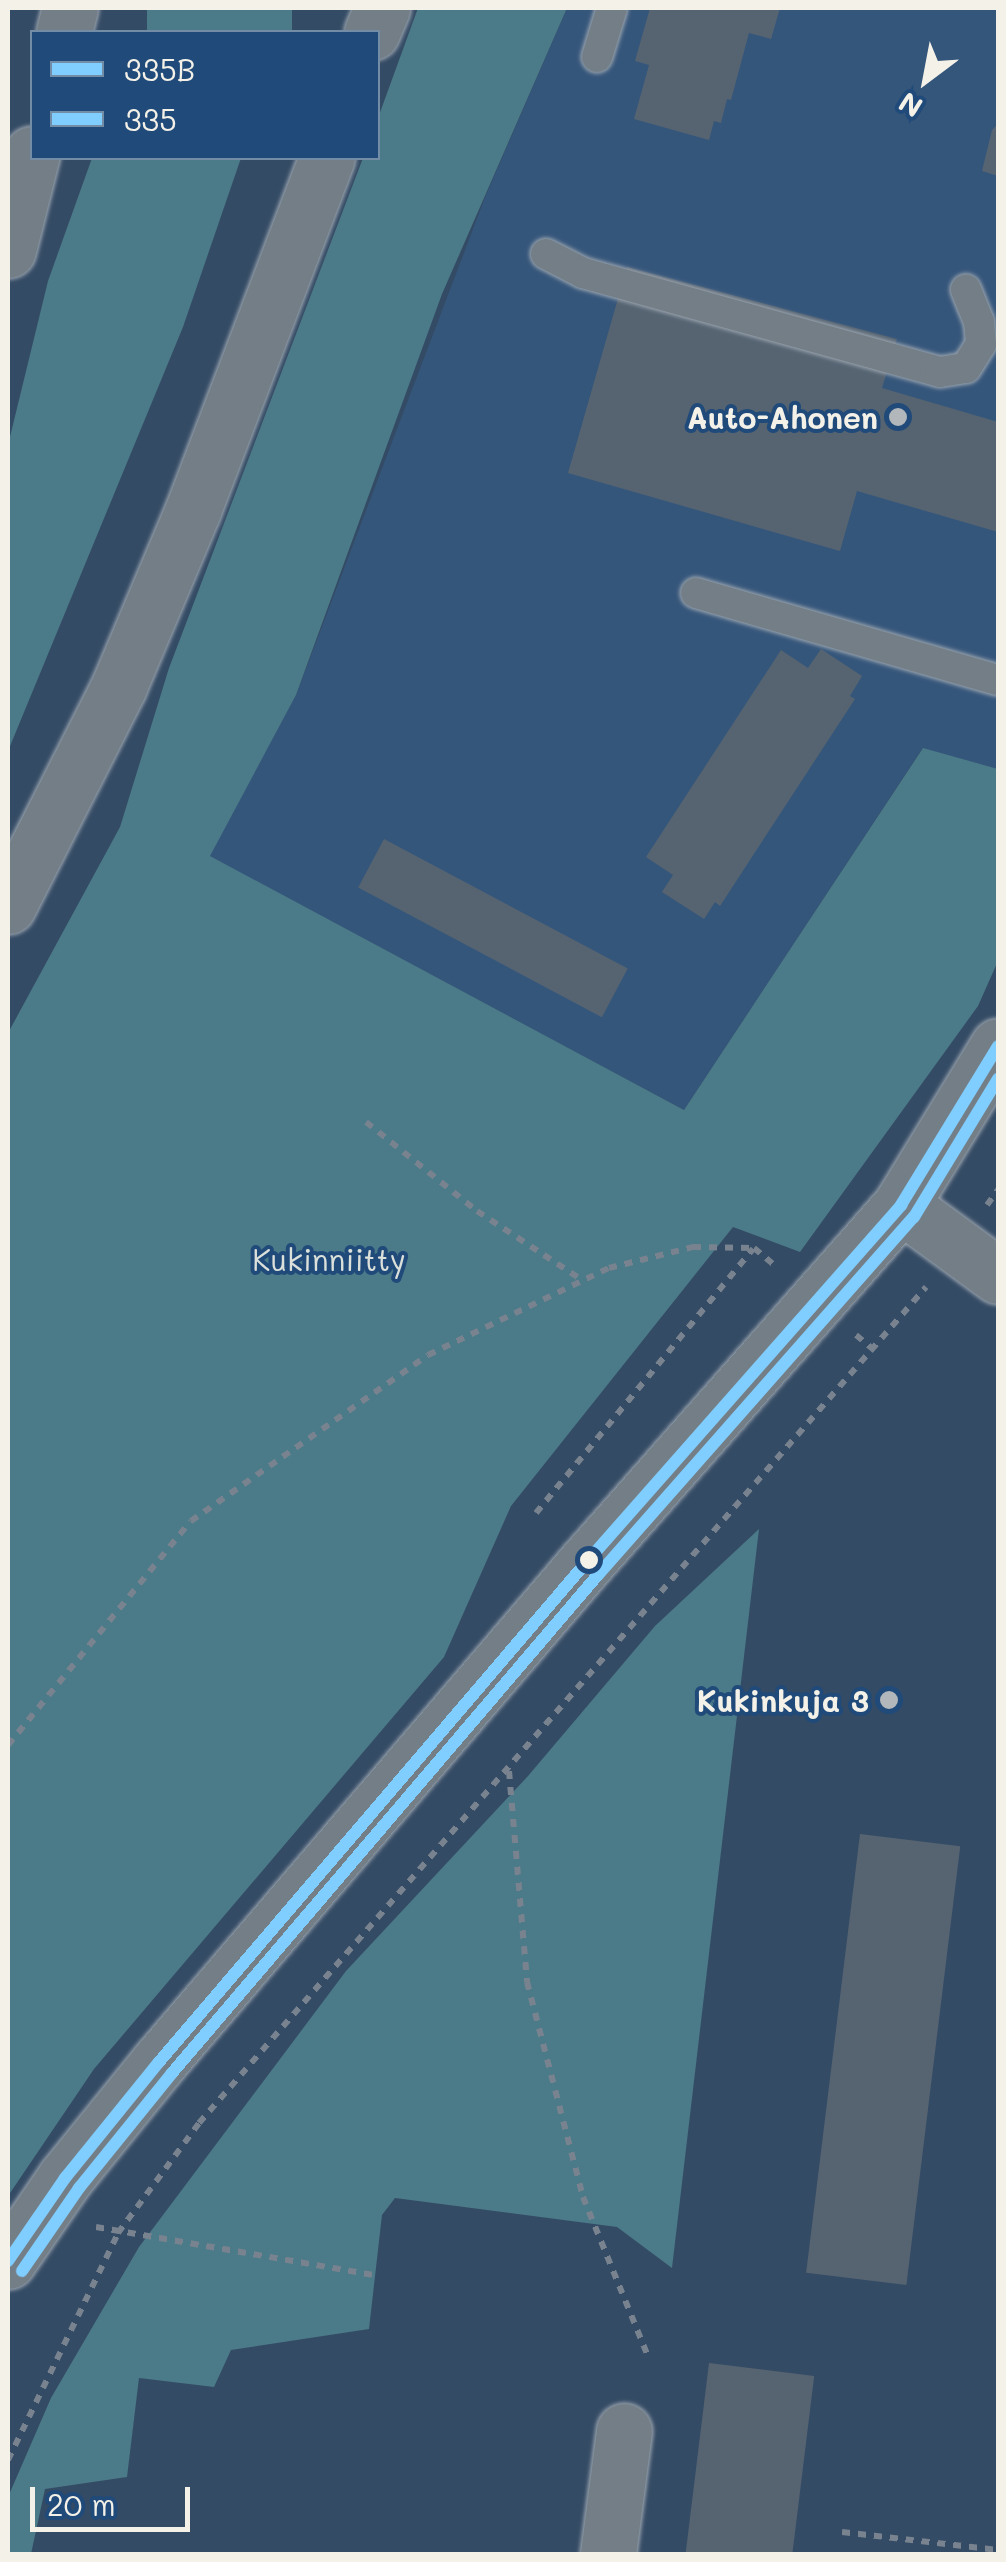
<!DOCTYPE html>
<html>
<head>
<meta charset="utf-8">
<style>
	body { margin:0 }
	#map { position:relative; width:1006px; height:2562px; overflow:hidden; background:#344b65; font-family:Mali,sans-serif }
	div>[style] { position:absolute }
	.built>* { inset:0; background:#35567b }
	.green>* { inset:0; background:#4b7a88; transform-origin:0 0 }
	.building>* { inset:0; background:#566472; transform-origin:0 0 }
	.path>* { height:6px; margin-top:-3px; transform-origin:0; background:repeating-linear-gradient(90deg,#78838f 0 8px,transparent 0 16px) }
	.roads { filter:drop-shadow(0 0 2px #9ba5af) drop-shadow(0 0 2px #9ba5af) }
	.service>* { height:30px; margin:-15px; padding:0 15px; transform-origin:15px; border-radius:15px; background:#737e87 }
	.minor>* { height:55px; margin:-27.5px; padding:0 27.5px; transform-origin:27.5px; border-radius:27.5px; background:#737e87 }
	.trunk>* { height:55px; margin:-27.5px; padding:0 27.5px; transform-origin:27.5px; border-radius:27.5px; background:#737e87 }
	.bus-1>* { height:12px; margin:-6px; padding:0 6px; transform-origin:6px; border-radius:6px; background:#80cdff }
	.bus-2>* { height:12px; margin:-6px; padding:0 6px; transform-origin:6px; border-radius:6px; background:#80cdff }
	.dots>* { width:28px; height:28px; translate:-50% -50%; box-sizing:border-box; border:5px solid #1f4a7a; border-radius:50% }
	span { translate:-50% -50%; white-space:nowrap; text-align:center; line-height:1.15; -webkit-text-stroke:8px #1f4a7a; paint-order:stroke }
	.poi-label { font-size:30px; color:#f4f1e8; font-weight:700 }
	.right { translate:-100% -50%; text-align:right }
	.park-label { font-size:30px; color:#dbe0da }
	.frame { position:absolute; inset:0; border:10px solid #f4f1e8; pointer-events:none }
	.legend { position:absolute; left:30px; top:30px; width:350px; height:130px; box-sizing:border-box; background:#1f4a7a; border:2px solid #748da6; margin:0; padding:12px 18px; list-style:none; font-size:30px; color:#f4f1e8 }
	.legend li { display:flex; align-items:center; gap:20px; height:50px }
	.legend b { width:50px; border:2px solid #748da6 }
	.north { position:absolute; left:876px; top:30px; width:100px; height:100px; -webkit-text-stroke:8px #1f4a7a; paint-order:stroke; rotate:212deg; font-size:28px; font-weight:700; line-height:40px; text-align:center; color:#f4f1e8 }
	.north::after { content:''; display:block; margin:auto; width:35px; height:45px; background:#f4f1e8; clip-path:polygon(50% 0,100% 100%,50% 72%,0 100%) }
	.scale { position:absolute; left:30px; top:2487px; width:160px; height:45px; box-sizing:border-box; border:5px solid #f4f1e8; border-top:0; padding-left:12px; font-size:30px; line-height:35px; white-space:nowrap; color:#f4f1e8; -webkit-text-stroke:8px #1f4a7a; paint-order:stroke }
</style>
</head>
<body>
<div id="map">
	<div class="built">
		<i style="clip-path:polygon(567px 8px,998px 8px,998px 769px,922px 749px,684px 1110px,209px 856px,296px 695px,486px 195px)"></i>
	</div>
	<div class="green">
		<i style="left:147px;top:8px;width:145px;height:26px"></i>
		<i style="clip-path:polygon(418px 8px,567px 8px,442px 294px,296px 695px,210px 856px,684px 1110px,923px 748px,998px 769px,998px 961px,978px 1006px,800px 1252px,733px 1227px,511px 1506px,444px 1657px,94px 2069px,8px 2196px,8px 1033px,120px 827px,169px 668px,363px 158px,378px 158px,378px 118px)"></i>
		<i style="clip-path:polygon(92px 158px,241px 158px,183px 327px,8px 751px,8px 445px,48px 281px)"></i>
		<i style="clip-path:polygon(759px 1529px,672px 2268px,617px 2227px,395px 2198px,382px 2215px,369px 2329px,231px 2350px,214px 2387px,139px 2378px,127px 2477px,45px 2489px,31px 2554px,8px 2554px,8px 2497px,51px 2398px,139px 2247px,346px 1971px,528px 1776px,655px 1626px)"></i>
	</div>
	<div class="building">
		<i style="clip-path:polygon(650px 8px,780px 8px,771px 39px,749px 33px,731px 100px,727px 99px,721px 123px,714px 121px,709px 140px,634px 119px,649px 65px,635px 61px)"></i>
		<i style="clip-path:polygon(998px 124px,998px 176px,982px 171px,992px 130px)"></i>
		<i style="clip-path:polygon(627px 267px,897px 339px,882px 388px,998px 422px,998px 532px,857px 491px,840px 551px,568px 473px)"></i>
		<i style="clip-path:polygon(821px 649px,862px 676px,850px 696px,855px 699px,720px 906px,715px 902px,704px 919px,662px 892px,673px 875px,646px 857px,781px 650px,808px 668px)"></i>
		<i style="left:384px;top:839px;width:276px;height:55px;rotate:28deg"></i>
		<i style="left:860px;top:1834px;width:101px;height:442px;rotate:7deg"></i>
		<i style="left:709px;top:2363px;width:106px;height:192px;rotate:7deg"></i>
	</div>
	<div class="path">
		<i style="left:366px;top:1122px;width:142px;rotate:38.7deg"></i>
		<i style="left:477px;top:1211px;width:126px;rotate:33.3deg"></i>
		<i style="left:987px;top:1205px;width:19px;rotate:-54deg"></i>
		<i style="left:856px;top:1335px;width:25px;rotate:40deg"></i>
		<i style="left:536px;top:1513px;width:342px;rotate:-50.6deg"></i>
		<i style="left:8px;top:1745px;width:289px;rotate:-50.8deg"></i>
		<i style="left:191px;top:1521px;width:289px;rotate:-35deg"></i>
		<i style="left:428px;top:1355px;width:201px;rotate:-25.7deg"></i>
		<i style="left:609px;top:1268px;width:87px;rotate:-14deg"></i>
		<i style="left:693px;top:1247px;width:61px;rotate:0.9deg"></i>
		<i style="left:754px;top:1248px;width:26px;rotate:40deg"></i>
		<i style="left:509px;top:1771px;width:212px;rotate:85.1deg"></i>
		<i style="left:527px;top:1982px;width:222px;rotate:75.4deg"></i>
		<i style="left:583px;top:2197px;width:170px;rotate:67.8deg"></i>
		<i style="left:96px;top:2227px;width:283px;rotate:9.8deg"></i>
		<i style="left:8px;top:2460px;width:252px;rotate:-64.1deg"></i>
		<i style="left:118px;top:2233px;width:137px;rotate:-53.6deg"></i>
		<i style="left:199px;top:2123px;width:1108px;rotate:-48.99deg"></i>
		<i style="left:842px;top:2532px;width:157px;rotate:6.6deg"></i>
	</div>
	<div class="roads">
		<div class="service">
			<i style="left:597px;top:57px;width:51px;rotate:-73deg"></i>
			<i style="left:546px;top:254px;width:42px;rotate:27.2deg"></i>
			<i style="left:583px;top:273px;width:370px;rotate:15.5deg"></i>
			<i style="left:940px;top:372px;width:26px;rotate:-9deg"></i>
			<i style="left:966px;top:368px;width:28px;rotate:-58deg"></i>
			<i style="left:981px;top:344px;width:22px;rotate:-95deg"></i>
			<i style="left:979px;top:322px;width:35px;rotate:-112deg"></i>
			<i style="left:696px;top:593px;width:314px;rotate:16.1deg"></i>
		</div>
		<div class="minor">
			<i style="left:901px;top:1205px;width:120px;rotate:36.2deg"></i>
			<i style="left:8px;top:2261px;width:101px;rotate:-55.5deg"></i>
			<i style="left:65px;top:2178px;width:149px;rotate:-51deg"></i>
			<i style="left:159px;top:2062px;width:654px;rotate:-49.47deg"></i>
			<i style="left:584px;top:1565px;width:480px;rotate:-48.6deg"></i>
			<i style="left:901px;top:1205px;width:186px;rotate:-58.6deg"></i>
			<i style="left:608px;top:2554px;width:124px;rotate:-82.6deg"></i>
		</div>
		<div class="trunk">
			<i style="left:64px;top:32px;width:25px;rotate:-76deg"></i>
			<i style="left:372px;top:32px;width:26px;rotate:-67deg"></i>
			<i style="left:8px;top:250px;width:99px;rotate:-76deg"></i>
			<i style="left:8px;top:906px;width:246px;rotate:-63.2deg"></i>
			<i style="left:119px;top:686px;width:191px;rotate:-67.2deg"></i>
			<i style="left:193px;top:510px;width:377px;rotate:-69.2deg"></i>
		</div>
	</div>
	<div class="bus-1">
		<i style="left:8px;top:2261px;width:101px;rotate:-55.5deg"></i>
		<i style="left:65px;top:2178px;width:149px;rotate:-51deg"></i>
		<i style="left:159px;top:2062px;width:654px;rotate:-49.47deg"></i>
		<i style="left:584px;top:1565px;width:480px;rotate:-48.6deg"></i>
		<i style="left:901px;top:1205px;width:186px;rotate:-58.6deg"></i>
	</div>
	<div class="bus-2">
		<i style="left:22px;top:2271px;width:101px;rotate:-55.5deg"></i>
		<i style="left:79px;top:2188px;width:148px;rotate:-51deg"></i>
		<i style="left:172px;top:2073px;width:654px;rotate:-49.47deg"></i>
		<i style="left:597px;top:1576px;width:479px;rotate:-48.6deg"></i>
		<i style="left:914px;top:1217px;width:162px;rotate:-58.7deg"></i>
	</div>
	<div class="dots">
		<i style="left:898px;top:417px;background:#b1b7ba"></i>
		<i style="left:589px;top:1560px;background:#f4f1e8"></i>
		<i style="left:889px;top:1700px;background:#b1b7ba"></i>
	</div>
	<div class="poi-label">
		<span class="right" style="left:878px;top:417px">Auto-Ahonen</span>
		<span class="right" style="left:869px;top:1700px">Kukinkuja 3</span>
	</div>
	<div class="park-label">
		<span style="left:329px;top:1259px">Kukinniitty</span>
	</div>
	<div class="frame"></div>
	<ul class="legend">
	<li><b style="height:12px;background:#80cdff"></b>335B</li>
	<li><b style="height:12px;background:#80cdff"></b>335</li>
	</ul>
	<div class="north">N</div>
	<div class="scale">20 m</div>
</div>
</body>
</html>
